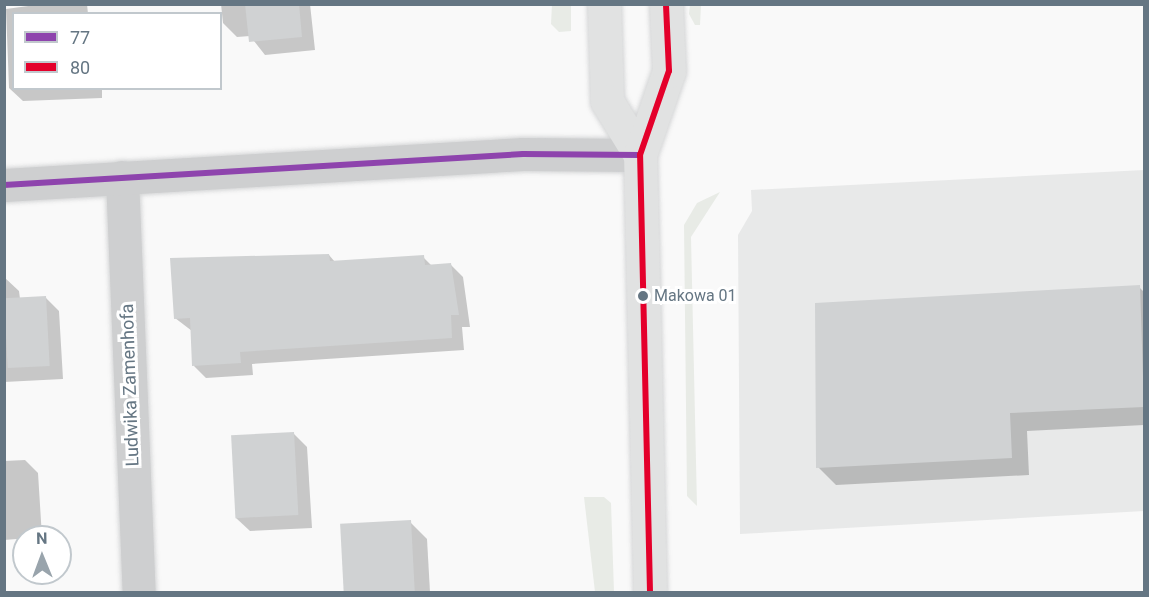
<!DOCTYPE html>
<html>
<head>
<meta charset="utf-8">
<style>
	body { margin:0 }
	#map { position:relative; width:1149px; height:597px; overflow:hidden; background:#f9f9f9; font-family:Roboto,sans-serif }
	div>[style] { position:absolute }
	.built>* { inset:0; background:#e8e9e9 }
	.green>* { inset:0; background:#e8ebe6 }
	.shadow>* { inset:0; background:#0003 }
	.building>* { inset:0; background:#d0d2d3; transform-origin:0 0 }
	.roads { filter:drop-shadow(0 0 2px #d5d6d7) drop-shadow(0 0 2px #d5d6d7) }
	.minor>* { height:33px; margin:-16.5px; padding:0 16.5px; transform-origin:16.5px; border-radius:16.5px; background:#cecfd0 }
	.major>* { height:33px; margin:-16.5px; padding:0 16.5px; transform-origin:16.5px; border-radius:16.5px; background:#e1e2e2 }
	.bus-1>* { height:6px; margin:-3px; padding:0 3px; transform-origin:3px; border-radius:3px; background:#8e44ad }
	.bus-2>* { height:6px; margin:-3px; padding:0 3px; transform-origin:3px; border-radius:3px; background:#e4002b }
	.dots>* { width:16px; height:16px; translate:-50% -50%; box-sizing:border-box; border:3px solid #fff; border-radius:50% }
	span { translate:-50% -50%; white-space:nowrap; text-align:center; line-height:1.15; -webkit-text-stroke:6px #fff; paint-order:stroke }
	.bus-label { font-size:16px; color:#657683 }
	.left { translate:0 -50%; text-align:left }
	.street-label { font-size:18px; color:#657683 }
	.frame { position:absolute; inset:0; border:6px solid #657683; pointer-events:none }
	.legend { position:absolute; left:12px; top:12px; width:210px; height:78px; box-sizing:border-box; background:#fff; border:2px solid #c1c8cd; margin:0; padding:8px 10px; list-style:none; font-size:18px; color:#657683 }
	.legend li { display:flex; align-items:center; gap:12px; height:30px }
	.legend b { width:30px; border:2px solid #c1c8cd }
	.north { position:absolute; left:12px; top:525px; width:60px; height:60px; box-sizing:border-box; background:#fff; border:2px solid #c1c8cd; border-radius:50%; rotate:359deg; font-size:16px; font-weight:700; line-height:24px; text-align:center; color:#657683 }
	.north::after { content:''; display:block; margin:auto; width:21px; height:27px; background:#99a4ac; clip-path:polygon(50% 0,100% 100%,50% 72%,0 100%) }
</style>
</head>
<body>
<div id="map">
	<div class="built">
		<i style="clip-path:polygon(1144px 170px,1144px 511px,740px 534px,738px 235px,752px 211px,751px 190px)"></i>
	</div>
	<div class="green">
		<i style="clip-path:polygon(552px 4px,571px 5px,571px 31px,559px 32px,551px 24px)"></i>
		<i style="clip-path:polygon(690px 5px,701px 5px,700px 25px,695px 25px,689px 14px)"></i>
		<i style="clip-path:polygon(720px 192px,691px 237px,697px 506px,687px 496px,684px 225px,697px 203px)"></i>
		<i style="clip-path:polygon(584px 497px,604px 497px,611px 503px,614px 592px,595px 592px)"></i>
	</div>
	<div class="shadow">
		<i style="clip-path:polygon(43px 4px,87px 4px,88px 14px,14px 14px,14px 88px,102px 88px,102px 98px,23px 101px,9px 88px,6px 9px)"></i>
		<i style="clip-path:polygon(221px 4px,310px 4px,315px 50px,265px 55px,250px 36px,237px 37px,223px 23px)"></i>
		<i style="clip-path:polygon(329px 255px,335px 262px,423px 257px,432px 266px,451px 265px,463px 277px,470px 327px,462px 327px,464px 350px,252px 364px,253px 375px,206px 378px,194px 366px,192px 331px,175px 318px)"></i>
		<i style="clip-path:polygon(4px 277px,19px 291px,20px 299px,46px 298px,59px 311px,63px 379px,4px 382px)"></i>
		<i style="clip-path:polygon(1139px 287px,1144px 292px,1144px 425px,1027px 431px,1029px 475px,836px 485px,818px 467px)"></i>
		<i style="clip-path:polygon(293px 433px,307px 447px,312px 528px,250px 531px,236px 518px)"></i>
		<i style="clip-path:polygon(25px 460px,38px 473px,42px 537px,4px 540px,4px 461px)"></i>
		<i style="clip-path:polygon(410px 522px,427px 539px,430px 592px,345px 592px,341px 526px)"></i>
	</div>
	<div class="building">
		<i style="clip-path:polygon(245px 4px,299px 4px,302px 37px,249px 42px)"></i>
		<i style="clip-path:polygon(329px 254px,330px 261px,424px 255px,425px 265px,451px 263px,459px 315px,451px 315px,452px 338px,240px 352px,241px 363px,192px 366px,190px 318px,174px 319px,170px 258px)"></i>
		<i style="clip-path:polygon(1140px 285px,1144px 407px,1010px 413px,1012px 458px,816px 468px,815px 303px)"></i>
		<i style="left:46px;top:296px;width:70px;height:42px;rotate:87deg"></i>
		<i style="left:294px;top:432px;width:83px;height:63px;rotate:87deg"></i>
		<i style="left:411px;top:520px;width:72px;height:71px;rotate:87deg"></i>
	</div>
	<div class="roads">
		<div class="minor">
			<i style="left:122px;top:177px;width:415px;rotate:87.7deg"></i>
			<i style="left:4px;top:185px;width:520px;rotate:-3.42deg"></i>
			<i style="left:523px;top:154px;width:117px;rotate:0.5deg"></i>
		</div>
		<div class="major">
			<i style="left:604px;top:4px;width:97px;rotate:88.2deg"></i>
			<i style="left:607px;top:101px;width:63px;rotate:58.6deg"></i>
			<i style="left:650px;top:592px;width:437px;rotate:-91.3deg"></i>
			<i style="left:640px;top:155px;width:89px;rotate:-71deg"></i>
			<i style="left:669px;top:71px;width:67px;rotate:-92.6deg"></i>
		</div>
	</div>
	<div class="bus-1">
		<i style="left:4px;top:185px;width:520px;rotate:-3.42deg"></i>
		<i style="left:523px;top:154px;width:117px;rotate:0.5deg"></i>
	</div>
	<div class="bus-2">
		<i style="left:650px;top:592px;width:437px;rotate:-91.3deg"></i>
		<i style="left:640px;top:155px;width:89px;rotate:-71deg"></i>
		<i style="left:669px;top:71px;width:67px;rotate:-92.6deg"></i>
	</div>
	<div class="dots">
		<i style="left:643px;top:296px;background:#657683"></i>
	</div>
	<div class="bus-label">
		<span class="left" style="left:654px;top:296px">Makowa 01</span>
	</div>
	<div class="street-label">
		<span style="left:130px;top:385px;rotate:-92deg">Ludwika Zamenhofa</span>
	</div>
	<div class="frame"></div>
	<ul class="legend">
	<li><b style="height:8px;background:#8e44ad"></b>77</li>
	<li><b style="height:8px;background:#e4002b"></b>80</li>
	</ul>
	<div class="north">N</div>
</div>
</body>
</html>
